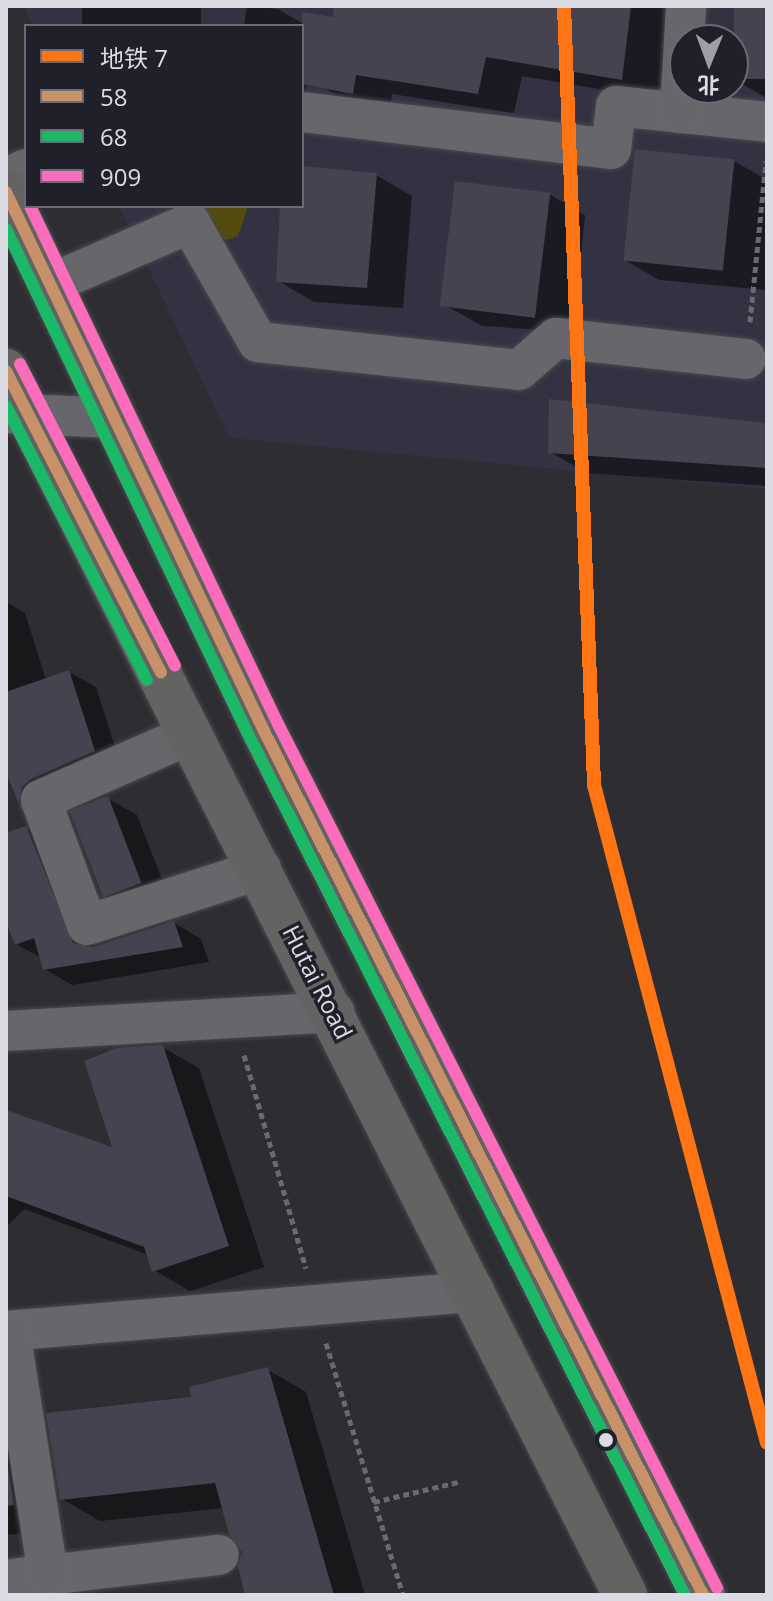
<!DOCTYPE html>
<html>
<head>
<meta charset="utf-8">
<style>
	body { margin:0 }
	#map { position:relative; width:773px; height:1601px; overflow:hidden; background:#2d2d32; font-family:"Open Sans","Noto Sans SC",sans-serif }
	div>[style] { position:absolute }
	.built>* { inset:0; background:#323242 }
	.green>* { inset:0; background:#544b0f }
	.shadow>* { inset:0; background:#0007; transform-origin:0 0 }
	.building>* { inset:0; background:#44434f; transform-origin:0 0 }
	.path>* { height:5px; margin-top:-2.5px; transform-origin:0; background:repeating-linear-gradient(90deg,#69696e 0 6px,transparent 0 10px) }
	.roads { filter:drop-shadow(0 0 2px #49494e) drop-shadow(0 0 2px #49494e) }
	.minor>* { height:40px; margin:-20px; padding:0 20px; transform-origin:20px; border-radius:20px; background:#67676b }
	.major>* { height:44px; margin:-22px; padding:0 22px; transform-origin:22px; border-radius:22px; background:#636362 }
	.bus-1>* { height:12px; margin:-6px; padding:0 6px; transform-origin:6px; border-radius:6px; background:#c7916a }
	.bus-2>* { height:12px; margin:-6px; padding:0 6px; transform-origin:6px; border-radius:6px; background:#1ab867 }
	.bus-3>* { height:12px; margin:-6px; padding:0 6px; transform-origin:6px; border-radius:6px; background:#fb6dba }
	.metro-1>* { height:14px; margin:-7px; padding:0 7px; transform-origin:7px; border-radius:7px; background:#ff7413 }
	.dots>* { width:22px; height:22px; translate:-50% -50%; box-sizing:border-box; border:4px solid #20202b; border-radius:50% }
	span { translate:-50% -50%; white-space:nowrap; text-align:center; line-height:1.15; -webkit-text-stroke:7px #20202b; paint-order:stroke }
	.street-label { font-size:24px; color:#dbdbe3 }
	.frame { position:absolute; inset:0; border:8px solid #dbdbe3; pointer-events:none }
	.legend { position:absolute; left:24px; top:24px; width:280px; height:184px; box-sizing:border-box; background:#20202b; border:2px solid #6b6b75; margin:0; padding:10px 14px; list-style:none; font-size:24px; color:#dbdbe3 }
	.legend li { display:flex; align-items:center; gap:16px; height:40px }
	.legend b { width:40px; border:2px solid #6b6b75 }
	.north { position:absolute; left:669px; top:24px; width:80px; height:80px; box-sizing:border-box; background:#20202b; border:2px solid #6b6b75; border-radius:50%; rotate:181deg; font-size:22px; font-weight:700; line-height:32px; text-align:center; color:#dbdbe3 }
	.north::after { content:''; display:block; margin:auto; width:28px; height:36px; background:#9e9ea5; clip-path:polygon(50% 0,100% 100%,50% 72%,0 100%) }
</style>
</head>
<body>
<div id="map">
	<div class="built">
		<i style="clip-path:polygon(evenodd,24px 6px,767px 6px,767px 489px,229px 438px,119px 206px,302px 206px,302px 26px,33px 26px,24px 6px,685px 40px,733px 40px,733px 88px,685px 88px,685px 40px)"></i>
	</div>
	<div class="green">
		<i style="clip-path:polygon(202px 206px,248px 206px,238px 236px,227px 240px,214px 235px)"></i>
	</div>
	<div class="shadow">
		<i style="left:82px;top:6px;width:119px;height:21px"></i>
		<i style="clip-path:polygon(247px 6px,278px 9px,314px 30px,305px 97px,302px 26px,244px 26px)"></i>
		<i style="clip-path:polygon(386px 6px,670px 6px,658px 99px,522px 76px,514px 113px,392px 94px,389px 113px,358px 107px,321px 86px)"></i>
		<i style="clip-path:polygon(736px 6px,767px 6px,767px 98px,733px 79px)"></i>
		<i style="clip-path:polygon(734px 161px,767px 180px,767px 290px,659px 280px,623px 259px)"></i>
		<i style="clip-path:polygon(302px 168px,376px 175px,412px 196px,403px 308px,314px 302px,278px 281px,282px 206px,302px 206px)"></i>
		<i style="clip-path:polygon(549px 194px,585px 215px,573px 332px,482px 326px,445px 305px)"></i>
		<i style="clip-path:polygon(767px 425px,767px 486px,587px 473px,550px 452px)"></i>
		<i style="clip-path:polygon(6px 602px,25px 613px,46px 680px,69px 672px,96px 687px,121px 766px,46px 817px,20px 803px,6px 766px)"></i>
		<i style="clip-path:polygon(107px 798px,137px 815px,170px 900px,133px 912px,103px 895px)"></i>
		<i style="clip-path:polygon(26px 828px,54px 844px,95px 949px,174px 923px,201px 939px,209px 962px,72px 985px,45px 969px,42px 958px,16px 944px,6px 917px,6px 835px)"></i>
		<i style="clip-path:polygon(162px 1047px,199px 1068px,264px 1267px,190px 1291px,154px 1270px,149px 1255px,24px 1209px,6px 1227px,6px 1112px,115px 1150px)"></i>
		<i style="clip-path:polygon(268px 1370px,306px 1392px,365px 1595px,247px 1595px,244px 1551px,224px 1508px,100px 1521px,62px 1499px,194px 1399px)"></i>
		<i style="clip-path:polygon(6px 1424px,57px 1530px,6px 1535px)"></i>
	</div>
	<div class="building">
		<i style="clip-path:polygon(334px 6px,631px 6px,622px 80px,486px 57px,478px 94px,356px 75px,353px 94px,302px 84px,302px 12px,333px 17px)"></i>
		<i style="left:734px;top:6px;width:33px;height:73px"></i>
		<i style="left:635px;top:149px;width:100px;height:112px;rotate:6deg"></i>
		<i style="clip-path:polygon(302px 166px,377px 173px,367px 288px,276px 282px,280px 206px,302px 206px)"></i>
		<i style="left:455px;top:181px;width:96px;height:126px;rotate:7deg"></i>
		<i style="clip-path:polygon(549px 399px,767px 423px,767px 468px,548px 453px)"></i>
		<i style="clip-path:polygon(69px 670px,95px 751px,31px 779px,22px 787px,19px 804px,6px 772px,6px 692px)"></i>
		<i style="left:108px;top:796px;width:93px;height:41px;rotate:69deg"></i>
		<i style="clip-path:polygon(26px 826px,73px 943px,94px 947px,174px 921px,183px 947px,43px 970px,34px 938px,15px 945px,6px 922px,6px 833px)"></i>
		<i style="clip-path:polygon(163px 1045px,229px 1246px,152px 1272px,144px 1247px,6px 1196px,6px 1110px,112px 1147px,84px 1061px,116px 1048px)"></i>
		<i style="clip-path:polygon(268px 1367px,334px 1595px,245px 1595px,238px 1567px,242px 1552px,229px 1534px,215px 1483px,60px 1500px,46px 1413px,191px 1397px,189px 1387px)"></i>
		<i style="clip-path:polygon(6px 1454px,14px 1505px,6px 1506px)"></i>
	</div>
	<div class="path">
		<i style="left:750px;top:322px;width:162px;rotate:-84.3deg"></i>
		<i style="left:244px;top:1055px;width:222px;rotate:73.8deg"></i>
		<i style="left:326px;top:1343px;width:264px;rotate:73deg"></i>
		<i style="left:374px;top:1502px;width:90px;rotate:-13.4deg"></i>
	</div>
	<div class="roads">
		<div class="minor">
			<i style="left:302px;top:112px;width:311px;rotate:6.8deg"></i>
			<i style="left:611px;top:149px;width:43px;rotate:-83.4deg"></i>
			<i style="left:616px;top:106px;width:152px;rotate:6deg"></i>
			<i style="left:680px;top:113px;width:107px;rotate:-86.8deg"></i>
			<i style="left:6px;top:178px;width:22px;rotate:-24deg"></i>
			<i style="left:50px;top:284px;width:153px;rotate:-23.5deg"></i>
			<i style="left:190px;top:223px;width:137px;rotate:60.3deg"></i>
			<i style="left:258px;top:342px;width:262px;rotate:6.1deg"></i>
			<i style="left:519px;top:370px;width:49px;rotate:-40.9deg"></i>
			<i style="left:556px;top:338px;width:191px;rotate:6.3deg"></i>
			<i style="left:6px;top:413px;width:108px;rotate:2.7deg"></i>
			<i style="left:191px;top:734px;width:164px;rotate:156.3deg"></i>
			<i style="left:41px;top:800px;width:133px;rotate:69.8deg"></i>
			<i style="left:87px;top:925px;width:183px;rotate:-17.8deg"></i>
			<i style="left:6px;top:1031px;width:329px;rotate:-3.3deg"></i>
			<i style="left:6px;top:1331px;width:470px;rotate:-4.8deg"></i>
			<i style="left:22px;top:1578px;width:198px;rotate:-6.7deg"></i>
			<i style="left:6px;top:1580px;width:42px;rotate:-8.1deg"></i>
			<i style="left:48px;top:1574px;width:246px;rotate:-98.9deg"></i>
		</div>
		<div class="major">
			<i style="left:6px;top:192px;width:598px;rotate:64.42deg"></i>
			<i style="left:264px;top:731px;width:969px;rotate:63.06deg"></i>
			<i style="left:6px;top:371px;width:1372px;rotate:63.17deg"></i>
		</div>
	</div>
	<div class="bus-1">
		<i style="left:6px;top:192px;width:598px;rotate:64.42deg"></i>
		<i style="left:264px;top:731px;width:969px;rotate:63.06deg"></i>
		<i style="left:6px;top:371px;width:339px;rotate:62.8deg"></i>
	</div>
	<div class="bus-2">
		<i style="left:6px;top:229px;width:564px;rotate:64.39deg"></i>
		<i style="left:250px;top:738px;width:961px;rotate:63.09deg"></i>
		<i style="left:6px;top:406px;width:308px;rotate:62.8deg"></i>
	</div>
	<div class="bus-3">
		<i style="left:30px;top:206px;width:574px;rotate:64.42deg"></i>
		<i style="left:278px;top:724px;width:969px;rotate:63.06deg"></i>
		<i style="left:20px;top:364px;width:339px;rotate:62.8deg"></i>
	</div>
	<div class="metro-1">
		<i style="left:564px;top:6px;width:780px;rotate:87.79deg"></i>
		<i style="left:594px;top:785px;width:680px;rotate:75.27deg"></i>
	</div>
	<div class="dots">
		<i style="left:606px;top:1440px;background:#dbdbe3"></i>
	</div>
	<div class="street-label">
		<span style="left:318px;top:982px;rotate:63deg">Hutai Road</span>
	</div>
	<div class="frame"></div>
	<ul class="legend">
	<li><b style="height:10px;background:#ff7413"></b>地铁 7</li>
	<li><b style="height:10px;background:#c7916a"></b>58</li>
	<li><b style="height:10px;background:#1ab867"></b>68</li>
	<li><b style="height:10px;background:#fb6dba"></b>909</li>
	</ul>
	<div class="north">北</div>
</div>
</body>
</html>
